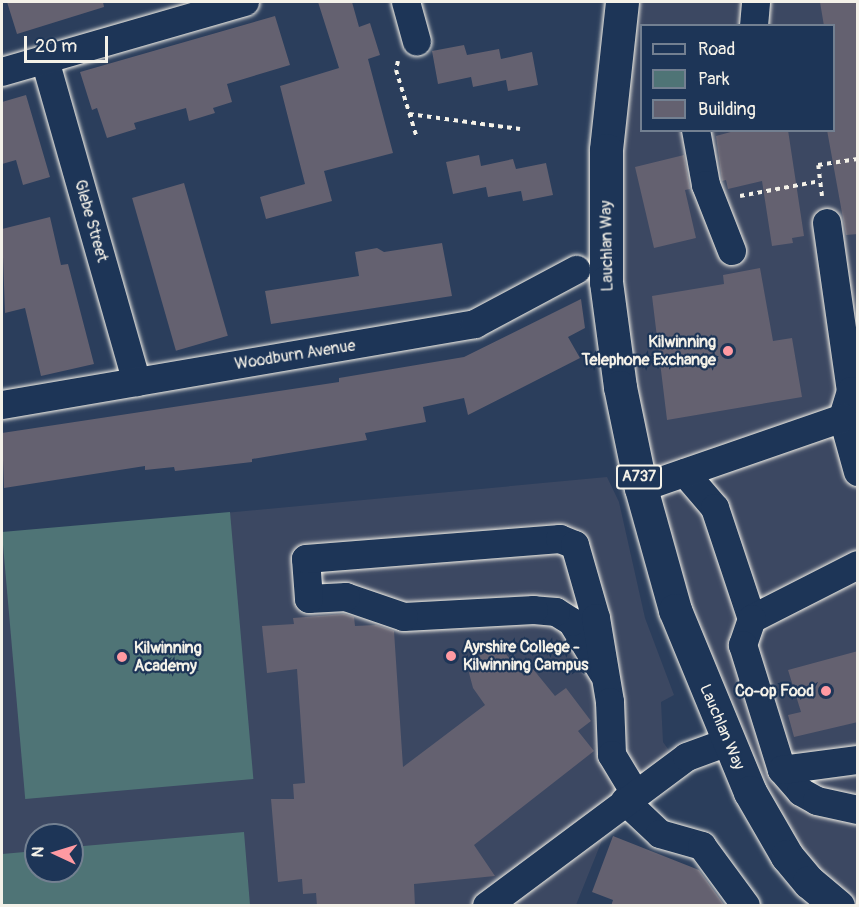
<!DOCTYPE html>
<html>
<head>
<meta charset="utf-8">
<style>
	body { margin:0 }
	#map { position:relative; width:859px; height:907px; overflow:hidden; background:#2b3e5c; font-family:Pangolin,sans-serif }
	div>[style] { position:absolute }
	.built>* { inset:0; background:#3c4862 }
	.green>* { inset:0; background:#4f7476; transform-origin:0 0 }
	.building>* { inset:0; background:#646170; transform-origin:0 0 }
	.path>* { height:4px; margin-top:-2px; transform-origin:0; background:repeating-linear-gradient(90deg,#f4f1e8 0 4.5px,transparent 0 9px) }
	.roads { filter:drop-shadow(0 0 2px #f4f1e8) drop-shadow(0 0 2px #f4f1e8) }
	.minor>* { height:28px; margin:-14px; padding:0 14px; transform-origin:14px; border-radius:14px; background:#1d3557 }
	.major>* { height:33px; margin:-16.5px; padding:0 16.5px; transform-origin:16.5px; border-radius:16.5px; background:#1d3557 }
	.dots>* { width:16px; height:16px; translate:-50% -50%; box-sizing:border-box; border:3px solid #1d3557; border-radius:50% }
	span { translate:-50% -50%; white-space:nowrap; text-align:center; line-height:1.15; -webkit-text-stroke:4.5px #1d3557; paint-order:stroke }
	.shield-label span { padding:2px 4px; background:#1d3557; border:2px solid; border-radius:4px; -webkit-text-stroke-width:0 }
	.shield-label { font-size:15px; color:#f4f1e8; font-weight:700 }
	.street-label { font-size:16px; color:#f4f1e8 }
	.poi-label { font-size:16px; color:#f4f1e8; font-weight:700 }
	.right { translate:-100% -50%; text-align:right }
	.left { translate:0 -50%; text-align:left }
	.frame { position:absolute; inset:0; border:3px solid #f4f1e8; pointer-events:none }
	.legend { position:absolute; left:640px; top:24px; width:195px; height:108px; box-sizing:border-box; background:#1d3557; border:2px solid #738091; margin:0; padding:8px 10px; list-style:none; font-size:18px; color:#f4f1e8 }
	.legend li { display:flex; align-items:center; gap:12px; height:30px }
	.legend b { width:30px; border:2px solid #738091 }
	.north { position:absolute; left:24px; top:823px; width:60px; height:60px; box-sizing:border-box; background:#1d3557; border:2px solid #738091; border-radius:50%; rotate:274deg; font-size:16px; font-weight:700; line-height:24px; text-align:center; color:#f4f1e8 }
	.north::after { content:''; display:block; margin:auto; width:21px; height:27px; background:#ff9aa2; clip-path:polygon(50% 0,100% 100%,50% 72%,0 100%) }
	.scale { position:absolute; left:24px; top:36px; width:84px; height:27px; box-sizing:border-box; border:3px solid #f4f1e8; border-top:0; padding-left:8px; font-size:18px; line-height:21px; white-space:nowrap; color:#f4f1e8; -webkit-text-stroke:4px #1d3557; paint-order:stroke }
</style>
</head>
<body>
<div id="map">
	<div class="built">
		<i style="clip-path:polygon(evenodd,622px 2px,857px 2px,857px 905px,824px 905px,750px 792px,620px 387px,622px 2px,642px 26px,834px 26px,834px 130px,642px 130px,642px 26px)"></i>
		<i style="clip-path:polygon(evenodd,607px 477px,619px 502px,645px 618px,674px 695px,661px 702px,663px 742px,678px 763px,615px 808px,576px 905px,2px 906px,2px 534px,607px 477px,36px 835px,72px 835px,72px 871px,36px 871px,36px 835px)"></i>
	</div>
	<div class="green">
		<i style="left:230px;top:512px;width:268px;height:229px;rotate:85deg"></i>
		<i style="clip-path:polygon(244px 832px,250px 905px,2px 905px,2px 854px,36px 851px,36px 871px,72px 871px,72px 847px)"></i>
	</div>
	<div class="building">
		<i style="clip-path:polygon(7px 2px,103px 2px,104px 7px,17px 34px)"></i>
		<i style="clip-path:polygon(318px 2px,352px 2px,359px 27px,370px 23px,380px 55px,368px 59px,393px 153px,324px 171px,332px 201px,266px 219px,260px 197px,305px 184px,280px 86px,339px 68px)"></i>
		<i style="clip-path:polygon(820px 2px,858px 2px,858px 234px,846px 235px,827px 130px,834px 130px,834px 26px,824px 26px)"></i>
		<i style="clip-path:polygon(275px 16px,290px 65px,227px 84px,232px 102px,213px 108px,215px 113px,189px 121px,186px 108px,134px 123px,136px 129px,107px 138px,97px 108px,92px 110px,80px 72px)"></i>
		<i style="clip-path:polygon(464px 45px,467px 55px,499px 49px,501px 59px,532px 52px,538px 85px,508px 91px,506px 80px,473px 87px,471px 77px,438px 84px,432px 51px)"></i>
		<i style="clip-path:polygon(26px 95px,50px 177px,23px 185px,16px 160px,2px 164px,2px 102px)"></i>
		<i style="clip-path:polygon(738px 130px,788px 130px,804px 236px,792px 238px,793px 243px,772px 246px,762px 181px,728px 189px,726px 180px,722px 181px,716px 136px)"></i>
		<i style="clip-path:polygon(479px 155px,481px 166px,513px 159px,516px 169px,546px 163px,553px 195px,523px 201px,521px 191px,488px 197px,486px 187px,453px 194px,446px 162px)"></i>
		<i style="clip-path:polygon(684px 155px,690px 189px,685px 190px,696px 238px,654px 248px,635px 167px)"></i>
		<i style="left:184px;top:183px;width:159px;height:54px;rotate:74deg"></i>
		<i style="clip-path:polygon(50px 217px,61px 265px,68px 264px,94px 364px,41px 376px,25px 308px,5px 313px,2px 229px)"></i>
		<i style="clip-path:polygon(442px 243px,452px 296px,271px 324px,265px 291px,359px 276px,355px 252px,377px 248px,384px 252px)"></i>
		<i style="clip-path:polygon(760px 268px,773px 341px,792px 338px,802px 397px,667px 420px,652px 296px,724px 284px,723px 275px)"></i>
		<i style="clip-path:polygon(581px 299px,585px 328px,568px 337px,580px 358px,468px 415px,464px 398px,423px 407px,426px 422px,365px 433px,367px 440px,252px 459px,252px 462px,175px 471px,174px 467px,145px 470px,145px 466px,4px 488px,2px 433px,339px 382px,339px 378px,464px 357px)"></i>
		<i style="clip-path:polygon(344px 614px,354px 617px,355px 626px,376px 625px,394px 631px,403px 767px,485px 705px,473px 688px,469px 673px,475px 658px,490px 650px,505px 653px,524px 676px,533px 669px,555px 696px,566px 688px,591px 721px,578px 731px,594px 751px,474px 845px,495px 876px,414px 884px,415px 906px,317px 906px,316px 893px,303px 894px,302px 879px,278px 882px,271px 799px,294px 799px,293px 784px,305px 783px,297px 669px,267px 673px,262px 626px,294px 624px,293px 618px)"></i>
		<i style="clip-path:polygon(858px 651px,858px 722px,794px 737px,788px 715px,801px 712px,788px 670px)"></i>
		<i style="clip-path:polygon(613px 836px,699px 870px,725px 906px,611px 906px,613px 900px,592px 892px)"></i>
	</div>
	<div class="path">
		<i style="left:398px;top:61px;width:9px;rotate:103deg"></i>
		<i style="left:396px;top:70px;width:68px;rotate:72.9deg"></i>
		<i style="left:409px;top:114px;width:112px;rotate:7.7deg"></i>
		<i style="left:740px;top:196px;width:81px;rotate:-10.6deg"></i>
		<i style="left:822px;top:196px;width:31px;rotate:-97deg"></i>
		<i style="left:818px;top:165px;width:40px;rotate:-8.5deg"></i>
	</div>
	<div class="roads">
		<div class="minor">
			<i style="left:406px;top:2px;width:41px;rotate:74.6deg"></i>
			<i style="left:754px;top:26px;width:24px;rotate:-85deg"></i>
			<i style="left:45px;top:60px;width:335px;rotate:74.1deg"></i>
			<i style="left:2px;top:72px;width:253px;rotate:-16.1deg"></i>
			<i style="left:696px;top:130px;width:56px;rotate:79.7deg"></i>
			<i style="left:706px;top:185px;width:71px;rotate:68.5deg"></i>
			<i style="left:827px;top:223px;width:170px;rotate:81.9deg"></i>
			<i style="left:851px;top:391px;width:28px;rotate:107deg"></i>
			<i style="left:843px;top:418px;width:56px;rotate:74.5deg"></i>
			<i style="left:2px;top:405px;width:480px;rotate:-9.7deg"></i>
			<i style="left:475px;top:324px;width:115px;rotate:-28.1deg"></i>
			<i style="left:685px;top:473px;width:46px;rotate:49.4deg"></i>
			<i style="left:715px;top:508px;width:117px;rotate:71.6deg"></i>
			<i style="left:641px;top:488px;width:214px;rotate:-19.1deg"></i>
			<i style="left:858px;top:565px;width:119px;rotate:153deg"></i>
			<i style="left:752px;top:619px;width:28px;rotate:109deg"></i>
			<i style="left:743px;top:645px;width:131px;rotate:72.7deg"></i>
			<i style="left:782px;top:770px;width:29px;rotate:49deg"></i>
			<i style="left:801px;top:792px;width:18px;rotate:29deg"></i>
			<i style="left:817px;top:801px;width:42px;rotate:12.4deg"></i>
			<i style="left:603px;top:673px;width:60px;rotate:-121.3deg"></i>
			<i style="left:572px;top:622px;width:19px;rotate:-148deg"></i>
			<i style="left:556px;top:612px;width:22px;rotate:-175deg"></i>
			<i style="left:534px;top:610px;width:130px;rotate:176.9deg"></i>
			<i style="left:404px;top:617px;width:61px;rotate:-161deg"></i>
			<i style="left:346px;top:597px;width:37px;rotate:177deg"></i>
			<i style="left:309px;top:599px;width:40px;rotate:-94.3deg"></i>
			<i style="left:306px;top:559px;width:255px;rotate:-4.5deg"></i>
			<i style="left:560px;top:539px;width:16px;rotate:22deg"></i>
			<i style="left:575px;top:545px;width:76px;rotate:74deg"></i>
			<i style="left:596px;top:618px;width:85px;rotate:80.5deg"></i>
			<i style="left:610px;top:702px;width:53px;rotate:87.8deg"></i>
			<i style="left:612px;top:755px;width:44px;rotate:58.8deg"></i>
			<i style="left:782px;top:770px;width:77px;rotate:-7.5deg"></i>
			<i style="left:625px;top:801px;width:48px;rotate:43.3deg"></i>
			<i style="left:660px;top:834px;width:44px;rotate:15.9deg"></i>
			<i style="left:702px;top:846px;width:74px;rotate:53.7deg"></i>
			<i style="left:487px;top:906px;width:249px;rotate:-36.7deg"></i>
			<i style="left:687px;top:757px;width:44px;rotate:-20.1deg"></i>
		</div>
		<div class="major">
			<i style="left:622px;top:2px;width:149px;rotate:96.2deg"></i>
			<i style="left:606px;top:150px;width:132px;rotate:90deg"></i>
			<i style="left:606px;top:282px;width:106px;rotate:82.4deg"></i>
			<i style="left:620px;top:387px;width:103px;rotate:78.3deg"></i>
			<i style="left:641px;top:488px;width:127px;rotate:74.4deg"></i>
			<i style="left:675px;top:610px;width:197px;rotate:67.6deg"></i>
			<i style="left:750px;top:792px;width:74px;rotate:60deg"></i>
			<i style="left:787px;top:856px;width:34px;rotate:50deg"></i>
			<i style="left:809px;top:882px;width:38px;rotate:40deg"></i>
		</div>
	</div>
	<div class="dots">
		<i style="left:728px;top:351px;background:#ff9aa2"></i>
		<i style="left:451px;top:656px;background:#ff9aa2"></i>
		<i style="left:122px;top:657px;background:#ff9aa2"></i>
		<i style="left:826px;top:691px;background:#ff9aa2"></i>
	</div>
	<div class="shield-label">
		<span style="left:639px;top:477px">A737</span>
	</div>
	<div class="street-label">
		<span style="left:91px;top:221px;rotate:74deg">Glebe Street</span>
		<span style="left:607px;top:246px;rotate:-91deg">Lauchlan Way</span>
		<span style="left:295px;top:355px;rotate:-9deg">Woodburn Avenue</span>
		<span style="left:722px;top:727px;rotate:67deg">Lauchlan Way</span>
	</div>
	<div class="poi-label">
		<span class="right" style="left:716px;top:351px">Kilwinning<br>Telephone Exchange</span>
		<span class="left" style="left:463px;top:656px">Ayrshire College -<br>Kilwinning Campus</span>
		<span class="left" style="left:134px;top:657px">Kilwinning<br>Academy</span>
		<span class="right" style="left:814px;top:691px">Co-op Food</span>
	</div>
	<div class="frame"></div>
	<ul class="legend">
	<li><b style="height:8px;background:#1d3557"></b>Road</li>
	<li><b style="height:16px;background:#4f7476"></b>Park</li>
	<li><b style="height:16px;background:#646170"></b>Building</li>
	</ul>
	<div class="north">N</div>
	<div class="scale">20 m</div>
</div>
</body>
</html>
